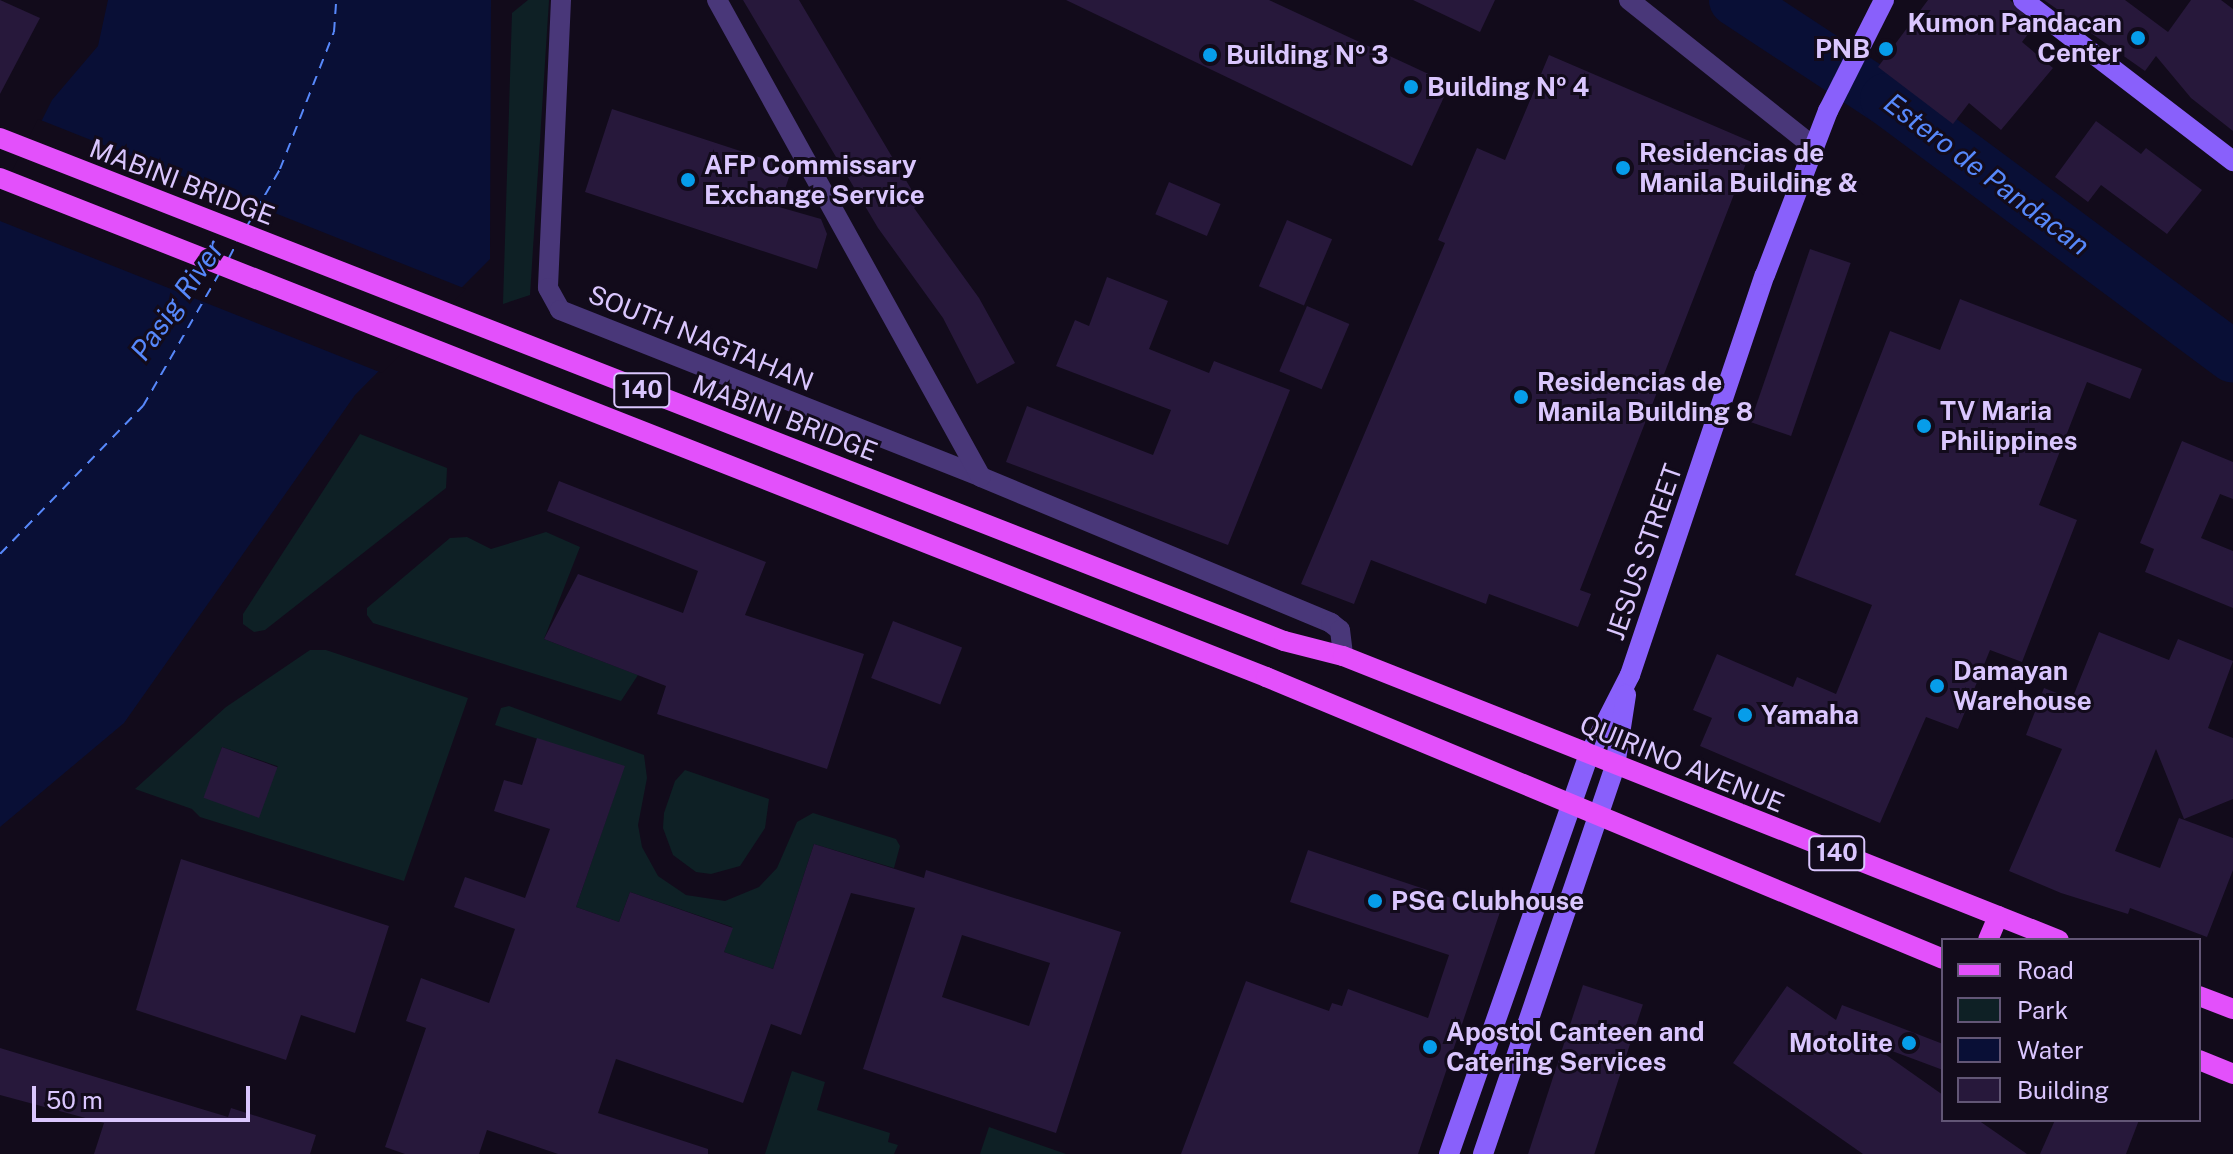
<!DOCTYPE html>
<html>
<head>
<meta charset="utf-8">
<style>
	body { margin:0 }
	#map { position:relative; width:2233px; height:1154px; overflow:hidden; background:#120b1b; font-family:"Public Sans",sans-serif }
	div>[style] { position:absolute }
	.green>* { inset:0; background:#0e2025 }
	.water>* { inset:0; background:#090f36 }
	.pier>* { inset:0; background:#120b1b }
	.river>* { height:52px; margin:-26px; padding:0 26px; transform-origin:26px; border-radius:26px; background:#090f36 }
	.ferry>* { height:2px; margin-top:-1px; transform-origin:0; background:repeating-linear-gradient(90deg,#5788fb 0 10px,transparent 0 18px) }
	.building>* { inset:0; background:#27183b; transform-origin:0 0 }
	.street>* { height:20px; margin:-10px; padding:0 10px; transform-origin:10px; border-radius:10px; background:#493779 }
	.secondary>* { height:20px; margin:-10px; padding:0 10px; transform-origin:10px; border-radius:10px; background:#8960fb }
	.primary>* { height:20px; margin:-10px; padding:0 10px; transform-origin:10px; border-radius:10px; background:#e350fb }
	.dots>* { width:22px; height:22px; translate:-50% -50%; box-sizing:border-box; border:4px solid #120b1b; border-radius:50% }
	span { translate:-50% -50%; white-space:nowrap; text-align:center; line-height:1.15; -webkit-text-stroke:6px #120b1b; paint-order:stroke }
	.shield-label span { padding:2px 6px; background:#120b1b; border:2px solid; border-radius:6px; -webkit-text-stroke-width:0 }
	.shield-label { font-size:24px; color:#dac6fe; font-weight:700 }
	.poi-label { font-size:26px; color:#dac6fe; font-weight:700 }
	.right { translate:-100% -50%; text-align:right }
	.left { translate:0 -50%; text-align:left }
	.street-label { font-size:26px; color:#dac6fe }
	.water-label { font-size:28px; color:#5788fb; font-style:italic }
	.legend { position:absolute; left:1941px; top:938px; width:260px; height:184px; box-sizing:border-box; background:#120b1b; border:2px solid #625676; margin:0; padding:10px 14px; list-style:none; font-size:24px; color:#dac6fe }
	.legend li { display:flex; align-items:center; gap:16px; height:40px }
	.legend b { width:40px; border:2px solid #625676 }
	.scale { position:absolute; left:32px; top:1086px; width:218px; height:36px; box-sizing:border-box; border:4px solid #dac6fe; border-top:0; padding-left:10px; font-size:24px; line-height:28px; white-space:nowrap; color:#dac6fe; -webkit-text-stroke:6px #120b1b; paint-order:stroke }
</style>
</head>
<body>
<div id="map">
	<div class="green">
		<i style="clip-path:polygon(528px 0,549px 0,530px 295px,503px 304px,512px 13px)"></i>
		<i style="clip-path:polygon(360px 434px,447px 468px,446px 488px,265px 630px,254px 632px,243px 624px,243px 614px)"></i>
		<i style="clip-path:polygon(546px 532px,580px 547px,544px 639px,638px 675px,621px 701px,373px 623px,367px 615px,367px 608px,450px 538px,467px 537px,491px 549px)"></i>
		<i style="clip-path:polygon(evenodd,310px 650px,326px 650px,468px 698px,404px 881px,200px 817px,192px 809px,135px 789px,226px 707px,310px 650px,222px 747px,277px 766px,278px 767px,205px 797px,222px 747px)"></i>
		<i style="clip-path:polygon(509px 706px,644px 755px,647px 778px,638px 825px,642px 847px,658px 876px,686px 895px,725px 901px,759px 887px,777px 868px,797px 822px,813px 813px,896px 839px,900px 846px,894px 868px,814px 844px,773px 969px,724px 952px,732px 927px,630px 892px,619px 922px,576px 907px,624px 767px,495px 725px,501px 708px)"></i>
		<i style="clip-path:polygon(685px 770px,769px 799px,765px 828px,740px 866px,711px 874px,696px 872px,673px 855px,663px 828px,664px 813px,675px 781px)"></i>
		<i style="clip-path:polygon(792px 1071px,825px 1082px,817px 1110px,890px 1133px,888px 1142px,898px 1145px,894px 1154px,765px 1154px)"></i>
		<i style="clip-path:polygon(989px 1127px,1066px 1154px,980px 1154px)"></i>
	</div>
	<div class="water">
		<i style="clip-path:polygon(108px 0,491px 0,490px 259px,355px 395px,124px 723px,0 827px,0 204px,52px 100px,98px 46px)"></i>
	</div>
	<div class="pier">
		<i style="clip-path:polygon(38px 119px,466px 289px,382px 373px,0 221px,0 195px)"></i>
	</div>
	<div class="river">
		<i style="left:1735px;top:0;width:181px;rotate:33.3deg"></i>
		<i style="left:1886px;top:99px;width:432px;rotate:36.6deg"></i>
	</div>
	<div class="ferry">
		<i style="left:247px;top:226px;width:66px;rotate:-59.9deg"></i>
		<i style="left:280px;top:169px;width:147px;rotate:-68.5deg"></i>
		<i style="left:334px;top:32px;width:32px;rotate:-86deg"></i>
		<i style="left:229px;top:258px;width:18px;rotate:-63deg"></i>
		<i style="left:0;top:554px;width:206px;rotate:-46deg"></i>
		<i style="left:143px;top:406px;width:152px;rotate:-60.1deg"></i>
	</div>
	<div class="building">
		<i style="clip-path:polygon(0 0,40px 18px,0 94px)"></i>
		<i style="clip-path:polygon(743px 0,799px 0,920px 204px,914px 208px,979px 298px,1015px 363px,977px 384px,943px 318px,878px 228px)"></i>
		<i style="clip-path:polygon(1066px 0,1269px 0,1450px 84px,1412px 166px)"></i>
		<i style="clip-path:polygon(1413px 0,1495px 0,1480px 32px)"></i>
		<i style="clip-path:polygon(1928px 0,2010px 0,2035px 25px,2022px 42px,2053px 68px,2001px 130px,1969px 103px,1953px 124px,1878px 67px)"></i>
		<i style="clip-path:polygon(2044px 0,2125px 0,2168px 32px,2191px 0,2221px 0,2233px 9px,2233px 131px,2191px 98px,2156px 56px,2145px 71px)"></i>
		<i style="clip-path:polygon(1549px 55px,1754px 143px,1580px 590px,1591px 594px,1578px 627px,1489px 594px,1486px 604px,1371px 560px,1354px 604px,1301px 584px,1445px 243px,1438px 240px,1477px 148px,1505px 160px)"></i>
		<i style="clip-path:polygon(612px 109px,792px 168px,779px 207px,821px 219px,827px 234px,817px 269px,585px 192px)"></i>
		<i style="clip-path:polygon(2096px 121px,2141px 154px,2146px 148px,2202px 190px,2167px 234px,2101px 185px,2088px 202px,2055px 177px)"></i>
		<i style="left:1169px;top:182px;width:56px;height:35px;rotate:23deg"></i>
		<i style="left:1287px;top:220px;width:49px;height:72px;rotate:23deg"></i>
		<i style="left:1810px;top:249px;width:43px;height:183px;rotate:19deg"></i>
		<i style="clip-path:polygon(1107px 277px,1168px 301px,1149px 349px,1209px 373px,1214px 361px,1290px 390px,1228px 545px,1006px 462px,1027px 406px,1153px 455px,1171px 410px,1056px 366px,1075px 320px,1089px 326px)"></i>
		<i style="clip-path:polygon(1960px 299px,2142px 369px,2130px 399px,2087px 382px,2039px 505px,2077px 520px,2022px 662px,1990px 650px,1958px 729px,1926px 717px,1880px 823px,1700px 746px,1712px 718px,1693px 710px,1717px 654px,1793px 687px,1797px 677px,1836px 694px,1872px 605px,1795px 575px,1890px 331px,1940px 350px)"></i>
		<i style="left:1307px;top:306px;width:46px;height:71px;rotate:23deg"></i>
		<i style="clip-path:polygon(2182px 441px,2233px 462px,2233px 499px,2220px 494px,2201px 538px,2233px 551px,2233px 608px,2145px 572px,2154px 549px,2140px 543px)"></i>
		<i style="clip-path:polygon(559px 481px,766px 562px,745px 615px,864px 654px,827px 769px,657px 714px,666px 686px,544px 639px,578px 574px,683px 613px,698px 571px,547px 511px)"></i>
		<i style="left:893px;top:621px;width:74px;height:61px;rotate:21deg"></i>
		<i style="clip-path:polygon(2099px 632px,2169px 660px,2178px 639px,2233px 661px,2208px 728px,2233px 738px,2233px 799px,2184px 819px,2156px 749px,2115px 851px,2160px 868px,2179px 818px,2233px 838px,2233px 870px,2207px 937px,2130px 908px,2128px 914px,2061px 893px,2009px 871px,2062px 749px,2026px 735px,2044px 688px,2072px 699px)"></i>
		<i style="clip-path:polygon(evenodd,537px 738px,625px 766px,576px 907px,619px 922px,630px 892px,733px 928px,724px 952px,773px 969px,814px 844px,924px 878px,926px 870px,1121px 932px,1056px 1133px,863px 1069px,915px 908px,851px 893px,801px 1035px,771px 1024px,743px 1103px,616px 1059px,598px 1113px,708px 1149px,708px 1154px,558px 1154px,487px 1130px,479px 1154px,405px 1154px,385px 1147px,426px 1028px,406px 1021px,421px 978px,489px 1003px,515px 929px,454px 907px,465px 877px,525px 898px,550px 829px,494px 811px,504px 780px,522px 785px,537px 738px,962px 935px,1050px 963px,1029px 1026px,942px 997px,962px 935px)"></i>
		<i style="left:222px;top:747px;width:59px;height:54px;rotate:20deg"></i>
		<i style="clip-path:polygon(1308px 850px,1466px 903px,1468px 898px,1501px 909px,1418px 1154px,1181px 1154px,1246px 981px,1329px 1011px,1332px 1003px,1342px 1006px,1348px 989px,1428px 1018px,1449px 955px,1290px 902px)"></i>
		<i style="clip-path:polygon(181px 859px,389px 926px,355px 1033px,301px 1015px,286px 1060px,136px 1010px)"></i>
		<i style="left:1583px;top:985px;width:63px;height:178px;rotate:18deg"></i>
		<i style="clip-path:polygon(1787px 986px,1836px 1020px,1842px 1005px,1943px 1044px,1943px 1070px,1884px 1048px,1882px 1052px,1943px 1095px,1943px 1120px,1978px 1120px,2027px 1154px,1863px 1154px,1733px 1063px)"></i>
		<i style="clip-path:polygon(0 1048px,228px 1117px,231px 1108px,316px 1135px,310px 1154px,94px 1154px,104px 1123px,0 1095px)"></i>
		<i style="clip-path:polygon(2055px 1120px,2139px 1120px,2126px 1154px,2040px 1154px)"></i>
	</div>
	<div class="street">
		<i style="left:561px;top:0;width:288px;rotate:92.6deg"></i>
		<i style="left:548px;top:288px;width:25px;rotate:61deg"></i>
		<i style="left:560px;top:310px;width:453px;rotate:21.6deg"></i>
		<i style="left:981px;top:477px;width:379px;rotate:22.6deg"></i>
		<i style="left:1331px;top:623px;width:11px;rotate:38deg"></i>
		<i style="left:1340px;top:630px;width:26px;rotate:83deg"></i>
		<i style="left:717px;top:0;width:545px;rotate:61.04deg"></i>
		<i style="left:1629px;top:0;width:236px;rotate:38.5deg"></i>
	</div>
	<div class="secondary">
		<i style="left:2023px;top:0;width:265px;rotate:37.5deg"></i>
		<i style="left:1449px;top:1154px;width:423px;rotate:-70.7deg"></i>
		<i style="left:1589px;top:755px;width:90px;rotate:-62.9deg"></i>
		<i style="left:1630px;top:675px;width:422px;rotate:-71.4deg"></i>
		<i style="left:1765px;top:275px;width:176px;rotate:-69deg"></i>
		<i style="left:1828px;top:111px;width:124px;rotate:-63.2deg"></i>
		<i style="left:1483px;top:1154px;width:410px;rotate:-71.2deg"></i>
		<i style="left:1615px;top:766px;width:72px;rotate:-81.2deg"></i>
	</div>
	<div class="primary">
		<i style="left:0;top:138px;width:1379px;rotate:21.39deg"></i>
		<i style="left:1284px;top:641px;width:61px;rotate:14.3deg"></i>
		<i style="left:1343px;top:656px;width:770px;rotate:21.64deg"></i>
		<i style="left:0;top:178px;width:1361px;rotate:21.51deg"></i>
		<i style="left:1266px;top:677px;width:733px;rotate:22.61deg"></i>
		<i style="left:1988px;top:940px;width:26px;rotate:-67deg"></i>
		<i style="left:2199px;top:996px;width:36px;rotate:21deg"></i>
		<i style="left:2199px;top:1060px;width:37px;rotate:22deg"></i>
	</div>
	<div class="dots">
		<i style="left:2138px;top:38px;background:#069dea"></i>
		<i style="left:1886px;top:49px;background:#069dea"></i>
		<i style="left:1210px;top:55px;background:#069dea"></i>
		<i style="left:1411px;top:87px;background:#069dea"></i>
		<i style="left:1623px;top:168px;background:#069dea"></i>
		<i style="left:688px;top:180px;background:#069dea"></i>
		<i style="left:1521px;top:397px;background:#069dea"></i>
		<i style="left:1924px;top:426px;background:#069dea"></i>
		<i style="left:1937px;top:686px;background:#069dea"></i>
		<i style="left:1745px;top:715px;background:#069dea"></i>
		<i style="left:1375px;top:901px;background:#069dea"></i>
		<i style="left:1909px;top:1043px;background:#069dea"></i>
		<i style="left:1430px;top:1047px;background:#069dea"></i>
	</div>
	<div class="shield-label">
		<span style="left:642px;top:390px">140</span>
		<span style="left:1837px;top:853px">140</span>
	</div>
	<div class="poi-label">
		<span class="right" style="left:2122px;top:38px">Kumon Pandacan<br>Center</span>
		<span class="right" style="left:1870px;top:49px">PNB</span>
		<span class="left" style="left:1226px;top:55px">Building № 3</span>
		<span class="left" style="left:1427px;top:87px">Building № 4</span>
		<span class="left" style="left:1639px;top:168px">Residencias de<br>Manila Building &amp;</span>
		<span class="left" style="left:704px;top:180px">AFP Commissary<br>Exchange Service</span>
		<span class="left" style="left:1537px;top:397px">Residencias de<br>Manila Building 8</span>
		<span class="left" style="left:1940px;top:426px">TV Maria<br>Philippines</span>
		<span class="left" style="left:1953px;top:686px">Damayan<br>Warehouse</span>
		<span class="left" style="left:1761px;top:715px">Yamaha</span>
		<span class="left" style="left:1391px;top:901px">PSG Clubhouse</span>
		<span class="left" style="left:1446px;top:1047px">Apostol Canteen and<br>Catering Services</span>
		<span class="right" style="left:1893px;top:1043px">Motolite</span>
	</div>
	<div class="street-label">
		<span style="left:182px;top:182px;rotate:21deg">MABINI BRIDGE</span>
		<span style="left:701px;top:338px;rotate:22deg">SOUTH NAGTAHAN</span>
		<span style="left:785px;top:418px;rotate:21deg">MABINI BRIDGE</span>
		<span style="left:1644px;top:552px;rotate:-71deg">JESUS STREET</span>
		<span style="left:1682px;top:764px;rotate:22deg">QUIRINO AVENUE</span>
	</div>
	<div class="water-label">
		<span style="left:1987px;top:174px;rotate:37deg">Estero de Pandacan</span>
		<span style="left:177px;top:300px;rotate:-55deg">Pasig River</span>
	</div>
	<ul class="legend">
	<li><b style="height:10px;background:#e350fb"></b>Road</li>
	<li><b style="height:22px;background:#0e2025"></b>Park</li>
	<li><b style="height:22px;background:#090f36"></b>Water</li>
	<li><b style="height:22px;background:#27183b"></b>Building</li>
	</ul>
	<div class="scale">50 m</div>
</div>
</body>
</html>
